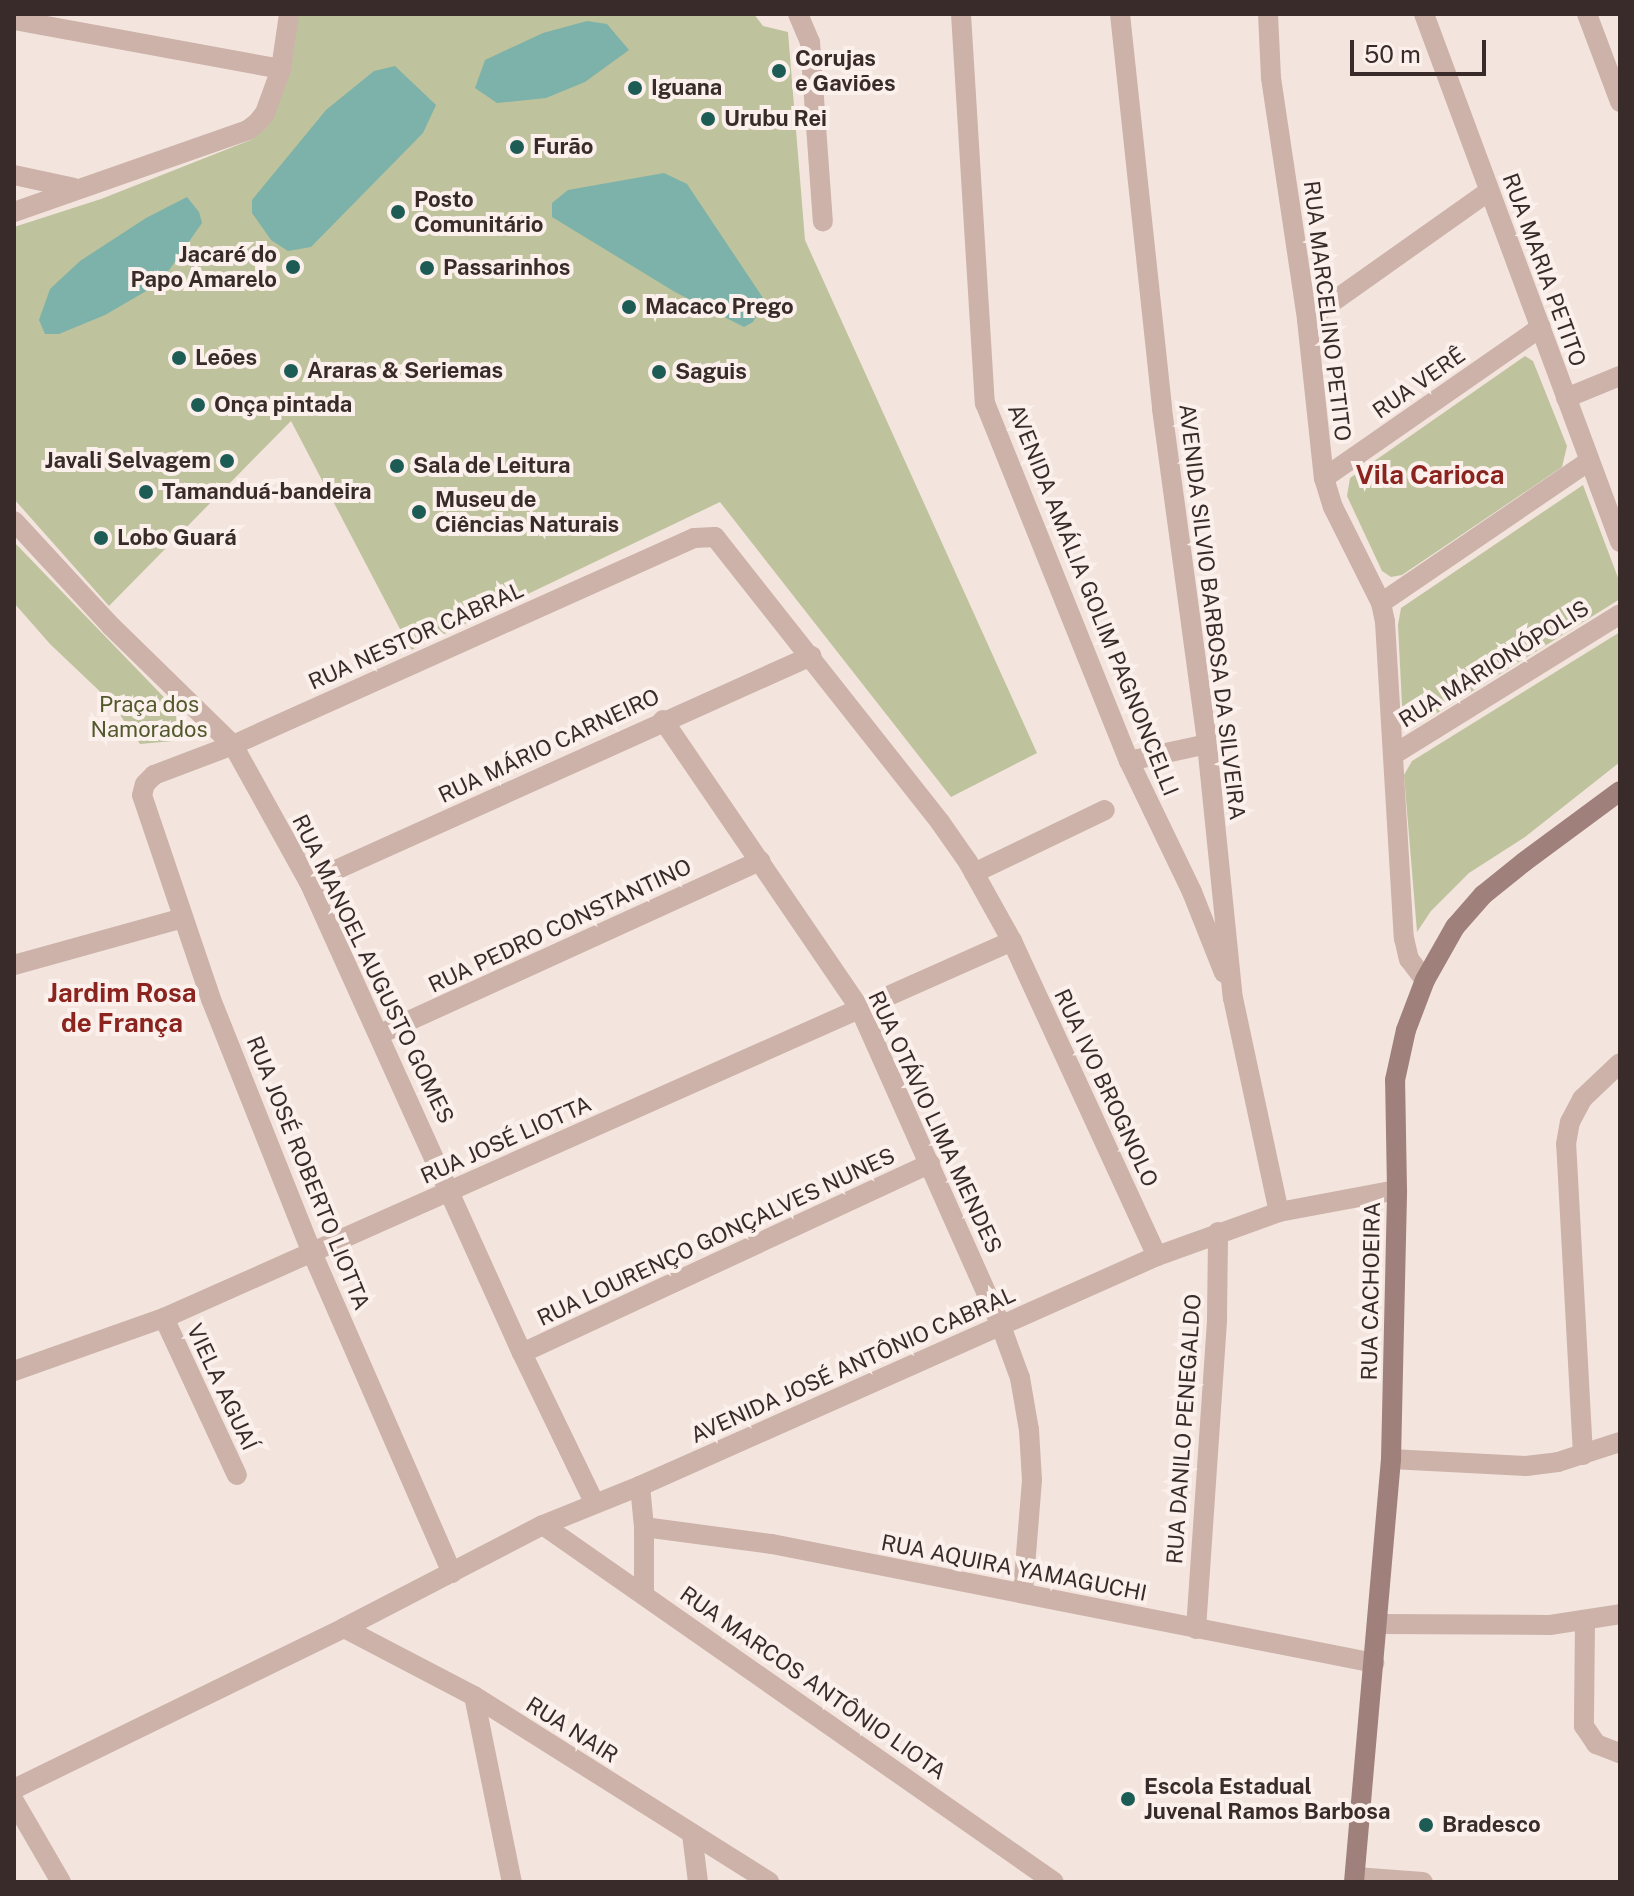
<!DOCTYPE html>
<html>
<head>
<meta charset="utf-8">
<style>
	body { margin:0 }
	#map { position:relative; width:1634px; height:1896px; overflow:hidden; background:#f3e5de; font-family:"Public Sans",sans-serif }
	div>[style] { position:absolute }
	.green>* { inset:0; background:#bec39d }
	.water>* { inset:0; background:#7cb2a9 }
	.minor>* { height:20px; margin:-10px; padding:0 10px; transform-origin:10px; border-radius:10px; background:#ccb2a9 }
	.tertiary>* { height:20px; margin:-10px; padding:0 10px; transform-origin:10px; border-radius:10px; background:#ccb2a9 }
	.secondary>* { height:20px; margin:-10px; padding:0 10px; transform-origin:10px; border-radius:10px; background:#a0807a }
	.dots>* { width:22px; height:22px; translate:-50% -50%; box-sizing:border-box; border:4px solid #fbf0eb; border-radius:50% }
	span { translate:-50% -50%; white-space:nowrap; text-align:center; line-height:1.15; -webkit-text-stroke:8px #fbf0eb; paint-order:stroke }
	.poi-label { font-size:22px; color:#392b29; font-weight:700 }
	.left { translate:0 -50%; text-align:left }
	.right { translate:-100% -50%; text-align:right }
	.street-label { font-size:22px; color:#392b29 }
	.park-label { font-size:22px; color:#51582c }
	.quarter-label { font-size:26px; color:#8b231f; font-weight:700 }
	.frame { position:absolute; inset:0; border:16px solid #392b29; pointer-events:none }
	.scale { position:absolute; left:1350px; top:40px; width:136px; height:36px; box-sizing:border-box; border:4px solid #392b29; border-top:0; padding-left:10px; font-size:24px; line-height:28px; white-space:nowrap; color:#392b29; -webkit-text-stroke:6px #fbf0eb; paint-order:stroke }
</style>
</head>
<body>
<div id="map">
	<div class="green">
		<i style="clip-path:polygon(293px 14px,754px 14px,763px 26px,788px 32px,805px 240px,1037px 753px,951px 797px,720px 502px,411px 650px,291px 421px,109px 606px,14px 499px,14px 227px,101px 199px,253px 139px,275px 109px)"></i>
		<i style="clip-path:polygon(1525px 356px,1533px 361px,1567px 446px,1562px 467px,1402px 575px,1391px 577px,1382px 571px,1347px 496px,1350px 478px)"></i>
		<i style="clip-path:polygon(1583px 485px,1620px 583px,1620px 599px,1410px 730px,1403px 725px,1398px 625px,1401px 608px)"></i>
		<i style="clip-path:polygon(14px 542px,185px 719px,173px 741px,140px 744px,111px 702px,50px 644px,14px 603px)"></i>
		<i style="clip-path:polygon(1620px 632px,1620px 762px,1525px 837px,1469px 873px,1431px 911px,1417px 932px,1404px 775px,1412px 761px)"></i>
	</div>
	<div class="water">
		<i style="clip-path:polygon(587px 21px,607px 24px,629px 50px,585px 82px,546px 98px,497px 103px,475px 88px,485px 60px,543px 33px)"></i>
		<i style="clip-path:polygon(395px 66px,436px 105px,423px 133px,311px 247px,288px 251px,271px 240px,252px 213px,252px 200px,326px 110px,374px 71px)"></i>
		<i style="clip-path:polygon(664px 173px,687px 184px,765px 301px,753px 322px,744px 327px,675px 292px,552px 217px,552px 203px,568px 190px)"></i>
		<i style="clip-path:polygon(187px 197px,199px 212px,202px 223px,160px 283px,105px 315px,59px 334px,45px 334px,39px 320px,50px 289px,80px 261px,146px 218px)"></i>
	</div>
	<div class="minor">
		<i style="left:798px;top:14px;width:30px;rotate:67deg"></i>
		<i style="left:810px;top:42px;width:180px;rotate:85.9deg"></i>
		<i style="left:961px;top:14px;width:390px;rotate:86.5deg"></i>
		<i style="left:985px;top:403px;width:386px;rotate:68.1deg"></i>
		<i style="left:1129px;top:761px;width:145px;rotate:64.3deg"></i>
		<i style="left:1192px;top:892px;width:87px;rotate:68.4deg"></i>
		<i style="left:1120px;top:14px;width:397px;rotate:83.9deg"></i>
		<i style="left:1162px;top:409px;width:338px;rotate:82.3deg"></i>
		<i style="left:1207px;top:744px;width:255px;rotate:84.2deg"></i>
		<i style="left:1233px;top:998px;width:219px;rotate:77.9deg"></i>
		<i style="left:1268px;top:14px;width:64px;rotate:87.3deg"></i>
		<i style="left:1271px;top:78px;width:245px;rotate:81.5deg"></i>
		<i style="left:1307px;top:320px;width:159px;rotate:83.9deg"></i>
		<i style="left:1324px;top:478px;width:30px;rotate:73deg"></i>
		<i style="left:1333px;top:507px;width:107px;rotate:63.4deg"></i>
		<i style="left:1381px;top:603px;width:19px;rotate:78deg"></i>
		<i style="left:1385px;top:622px;width:317px;rotate:86.6deg"></i>
		<i style="left:1404px;top:938px;width:22px;rotate:77deg"></i>
		<i style="left:1409px;top:959px;width:26px;rotate:53deg"></i>
		<i style="left:1424px;top:14px;width:563px;rotate:69.63deg"></i>
		<i style="left:1587px;top:14px;width:94px;rotate:69.4deg"></i>
		<i style="left:14px;top:20px;width:271px;rotate:10.4deg"></i>
		<i style="left:14px;top:175px;width:61px;rotate:12.2deg"></i>
		<i style="left:14px;top:212px;width:248px;rotate:-19.3deg"></i>
		<i style="left:248px;top:130px;width:11px;rotate:-38deg"></i>
		<i style="left:257px;top:123px;width:13px;rotate:-51deg"></i>
		<i style="left:265px;top:113px;width:47px;rotate:-70deg"></i>
		<i style="left:281px;top:69px;width:56px;rotate:-81.7deg"></i>
		<i style="left:1307px;top:320px;width:223px;rotate:-35.3deg"></i>
		<i style="left:1566px;top:398px;width:58px;rotate:-22.2deg"></i>
		<i style="left:1324px;top:478px;width:264px;rotate:-34.8deg"></i>
		<i style="left:14px;top:521px;width:143px;rotate:47.3deg"></i>
		<i style="left:111px;top:626px;width:170px;rotate:44.3deg"></i>
		<i style="left:233px;top:745px;width:157px;rotate:61deg"></i>
		<i style="left:309px;top:882px;width:517px;rotate:65.67deg"></i>
		<i style="left:522px;top:1353px;width:165px;rotate:64.2deg"></i>
		<i style="left:1381px;top:603px;width:252px;rotate:-34.3deg"></i>
		<i style="left:663px;top:720px;width:350px;rotate:55.7deg"></i>
		<i style="left:860px;top:1009px;width:347px;rotate:66deg"></i>
		<i style="left:1001px;top:1326px;width:55px;rotate:69.9deg"></i>
		<i style="left:1020px;top:1378px;width:53px;rotate:80.2deg"></i>
		<i style="left:1029px;top:1430px;width:50px;rotate:86.6deg"></i>
		<i style="left:1032px;top:1480px;width:113px;rotate:94.6deg"></i>
		<i style="left:1393px;top:755px;width:267px;rotate:-31.8deg"></i>
		<i style="left:1129px;top:761px;width:80px;rotate:-12.3deg"></i>
		<i style="left:974px;top:873px;width:145px;rotate:-25.7deg"></i>
		<i style="left:309px;top:882px;width:551px;rotate:-24.24deg"></i>
		<i style="left:14px;top:965px;width:175px;rotate:-15.5deg"></i>
		<i style="left:380px;top:1034px;width:418px;rotate:-24.5deg"></i>
		<i style="left:164px;top:1318px;width:173px;rotate:65.1deg"></i>
		<i style="left:522px;top:1353px;width:450px;rotate:-24.9deg"></i>
		<i style="left:14px;top:1371px;width:159px;rotate:-19.5deg"></i>
		<i style="left:164px;top:1318px;width:928px;rotate:-23.97deg"></i>
		<i style="left:1583px;top:1455px;width:311px;rotate:-93.1deg"></i>
		<i style="left:1566px;top:1144px;width:22px;rotate:-80deg"></i>
		<i style="left:1570px;top:1122px;width:26px;rotate:-62deg"></i>
		<i style="left:1582px;top:1099px;width:52px;rotate:-43.5deg"></i>
		<i style="left:1391px;top:1459px;width:135px;rotate:3deg"></i>
		<i style="left:1526px;top:1466px;width:32px;rotate:-7deg"></i>
		<i style="left:1558px;top:1462px;width:65px;rotate:-17.9deg"></i>
		<i style="left:640px;top:1486px;width:41px;rotate:84.4deg"></i>
		<i style="left:644px;top:1527px;width:67px;rotate:90deg"></i>
		<i style="left:543px;top:1525px;width:623px;rotate:34.94deg"></i>
		<i style="left:644px;top:1527px;width:129px;rotate:7.6deg"></i>
		<i style="left:772px;top:1544px;width:614px;rotate:11.18deg"></i>
		<i style="left:452px;top:1573px;width:349px;rotate:-113.6deg"></i>
		<i style="left:312px;top:1253px;width:273px;rotate:-111.7deg"></i>
		<i style="left:211px;top:999px;width:215px;rotate:-108.7deg"></i>
		<i style="left:142px;top:795px;width:11px;rotate:-75deg"></i>
		<i style="left:145px;top:784px;width:13px;rotate:-45deg"></i>
		<i style="left:154px;top:775px;width:85px;rotate:-20.8deg"></i>
		<i style="left:233px;top:745px;width:505px;rotate:-24.18deg"></i>
		<i style="left:694px;top:538px;width:21px;rotate:-3deg"></i>
		<i style="left:715px;top:537px;width:363px;rotate:51.7deg"></i>
		<i style="left:940px;top:822px;width:49px;rotate:55deg"></i>
		<i style="left:968px;top:862px;width:90px;rotate:60.9deg"></i>
		<i style="left:1012px;top:941px;width:347px;rotate:65.3deg"></i>
		<i style="left:1585px;top:1622px;width:104px;rotate:90.6deg"></i>
		<i style="left:1584px;top:1726px;width:22px;rotate:56deg"></i>
		<i style="left:1596px;top:1744px;width:26px;rotate:21deg"></i>
		<i style="left:1378px;top:1624px;width:172px;rotate:0.3deg"></i>
		<i style="left:1550px;top:1625px;width:71px;rotate:-8.9deg"></i>
		<i style="left:344px;top:1628px;width:147px;rotate:27.6deg"></i>
		<i style="left:474px;top:1696px;width:349px;rotate:32.2deg"></i>
		<i style="left:1196px;top:1629px;width:311px;rotate:-86.1deg"></i>
		<i style="left:1217px;top:1319px;width:87px;rotate:-89.3deg"></i>
		<i style="left:474px;top:1696px;width:190px;rotate:78.5deg"></i>
		<i style="left:692px;top:1834px;width:48px;rotate:82.9deg"></i>
		<i style="left:1355px;top:1877px;width:68px;rotate:4.2deg"></i>
	</div>
	<div class="tertiary">
		<i style="left:14px;top:1789px;width:367px;rotate:-26deg"></i>
		<i style="left:344px;top:1628px;width:224px;rotate:-27.4deg"></i>
		<i style="left:543px;top:1525px;width:105px;rotate:-21.9deg"></i>
		<i style="left:640px;top:1486px;width:566px;rotate:-23.98deg"></i>
		<i style="left:1157px;top:1256px;width:130px;rotate:-19.8deg"></i>
		<i style="left:1279px;top:1212px;width:120px;rotate:-10.6deg"></i>
		<i style="left:14px;top:1801px;width:94px;rotate:59.9deg"></i>
	</div>
	<div class="secondary">
		<i style="left:1354px;top:1882px;width:425px;rotate:-85deg"></i>
		<i style="left:1391px;top:1459px;width:269px;rotate:-88.7deg"></i>
		<i style="left:1397px;top:1190px;width:110px;rotate:-91deg"></i>
		<i style="left:1395px;top:1080px;width:51px;rotate:-77.6deg"></i>
		<i style="left:1406px;top:1030px;width:53px;rotate:-69.2deg"></i>
		<i style="left:1425px;top:980px;width:61px;rotate:-60.5deg"></i>
		<i style="left:1455px;top:927px;width:43px;rotate:-48.8deg"></i>
		<i style="left:1483px;top:895px;width:53px;rotate:-38.8deg"></i>
		<i style="left:1524px;top:862px;width:119px;rotate:-36.5deg"></i>
	</div>
	<div class="dots">
		<i style="left:779px;top:71px;background:#1d5c54"></i>
		<i style="left:635px;top:88px;background:#1d5c54"></i>
		<i style="left:708px;top:119px;background:#1d5c54"></i>
		<i style="left:517px;top:147px;background:#1d5c54"></i>
		<i style="left:398px;top:212px;background:#1d5c54"></i>
		<i style="left:293px;top:267px;background:#1d5c54"></i>
		<i style="left:427px;top:268px;background:#1d5c54"></i>
		<i style="left:629px;top:307px;background:#1d5c54"></i>
		<i style="left:179px;top:358px;background:#1d5c54"></i>
		<i style="left:291px;top:371px;background:#1d5c54"></i>
		<i style="left:659px;top:372px;background:#1d5c54"></i>
		<i style="left:198px;top:405px;background:#1d5c54"></i>
		<i style="left:227px;top:461px;background:#1d5c54"></i>
		<i style="left:397px;top:466px;background:#1d5c54"></i>
		<i style="left:146px;top:492px;background:#1d5c54"></i>
		<i style="left:419px;top:512px;background:#1d5c54"></i>
		<i style="left:101px;top:538px;background:#1d5c54"></i>
		<i style="left:1128px;top:1799px;background:#1d5c54"></i>
		<i style="left:1426px;top:1825px;background:#1d5c54"></i>
	</div>
	<div class="poi-label">
		<span class="left" style="left:795px;top:71px">Corujas<br>e Gaviões</span>
		<span class="left" style="left:651px;top:88px">Iguana</span>
		<span class="left" style="left:724px;top:119px">Urubu Rei</span>
		<span class="left" style="left:533px;top:147px">Furão</span>
		<span class="left" style="left:414px;top:212px">Posto<br>Comunitário</span>
		<span class="right" style="left:277px;top:267px">Jacaré do<br>Papo Amarelo</span>
		<span class="left" style="left:443px;top:268px">Passarinhos</span>
		<span class="left" style="left:645px;top:307px">Macaco Prego</span>
		<span class="left" style="left:195px;top:358px">Leões</span>
		<span class="left" style="left:307px;top:371px">Araras &amp; Seriemas</span>
		<span class="left" style="left:675px;top:372px">Saguis</span>
		<span class="left" style="left:214px;top:405px">Onça pintada</span>
		<span class="right" style="left:211px;top:461px">Javali Selvagem</span>
		<span class="left" style="left:413px;top:466px">Sala de Leitura</span>
		<span class="left" style="left:162px;top:492px">Tamanduá-bandeira</span>
		<span class="left" style="left:435px;top:512px">Museu de<br>Ciências Naturais</span>
		<span class="left" style="left:117px;top:538px">Lobo Guará</span>
		<span class="left" style="left:1144px;top:1799px">Escola Estadual<br>Juvenal Ramos Barbosa</span>
		<span class="left" style="left:1442px;top:1825px">Bradesco</span>
	</div>
	<div class="street-label">
		<span style="left:1544px;top:270px;rotate:70deg">RUA MARIA PETITO</span>
		<span style="left:1327px;top:311px;rotate:83deg">RUA MARCELINO PETITO</span>
		<span style="left:1419px;top:383px;rotate:-35deg">RUA VERÊ</span>
		<span style="left:1093px;top:600px;rotate:68deg">AVENIDA AMÁLIA GOLIM PAGNONCELLI</span>
		<span style="left:1212px;top:612px;rotate:83deg">AVENIDA SILVIO BARBOSA DA SILVEIRA</span>
		<span style="left:416px;top:636px;rotate:-24deg">RUA NESTOR CABRAL</span>
		<span style="left:1494px;top:664px;rotate:-32deg">RUA MARIONÓPOLIS</span>
		<span style="left:549px;top:746px;rotate:-25deg">RUA MÁRIO CARNEIRO</span>
		<span style="left:560px;top:926px;rotate:-25deg">RUA PEDRO CONSTANTINO</span>
		<span style="left:373px;top:969px;rotate:64deg">RUA MANOEL AUGUSTO GOMES</span>
		<span style="left:1106px;top:1088px;rotate:65deg">RUA IVO BROGNOLO</span>
		<span style="left:935px;top:1122px;rotate:65deg">RUA OTÁVIO LIMA MENDES</span>
		<span style="left:506px;top:1140px;rotate:-24deg">RUA JOSÉ LIOTTA</span>
		<span style="left:308px;top:1173px;rotate:68deg">RUA JOSÉ ROBERTO LIOTTA</span>
		<span style="left:716px;top:1237px;rotate:-25deg">RUA LOURENÇO GONÇALVES NUNES</span>
		<span style="left:1371px;top:1291px;rotate:-89deg">RUA CACHOEIRA</span>
		<span style="left:853px;top:1365px;rotate:-24deg">AVENIDA JOSÉ ANTÔNIO CABRAL</span>
		<span style="left:222px;top:1387px;rotate:65deg">VIELA AGUAÍ</span>
		<span style="left:1184px;top:1429px;rotate:-86deg">RUA DANILO PENEGALDO</span>
		<span style="left:1014px;top:1568px;rotate:11deg">RUA AQUIRA YAMAGUCHI</span>
		<span style="left:813px;top:1683px;rotate:35deg">RUA MARCOS ANTÔNIO LIOTA</span>
		<span style="left:572px;top:1730px;rotate:32deg">RUA NAIR</span>
	</div>
	<div class="park-label">
		<span style="left:149px;top:717px">Praça dos<br>Namorados</span>
	</div>
	<div class="quarter-label">
		<span style="left:1430px;top:475px">Vila Carioca</span>
		<span style="left:122px;top:1008px">Jardim Rosa<br>de França</span>
	</div>
	<div class="frame"></div>
	<div class="scale">50 m</div>
</div>
</body>
</html>
